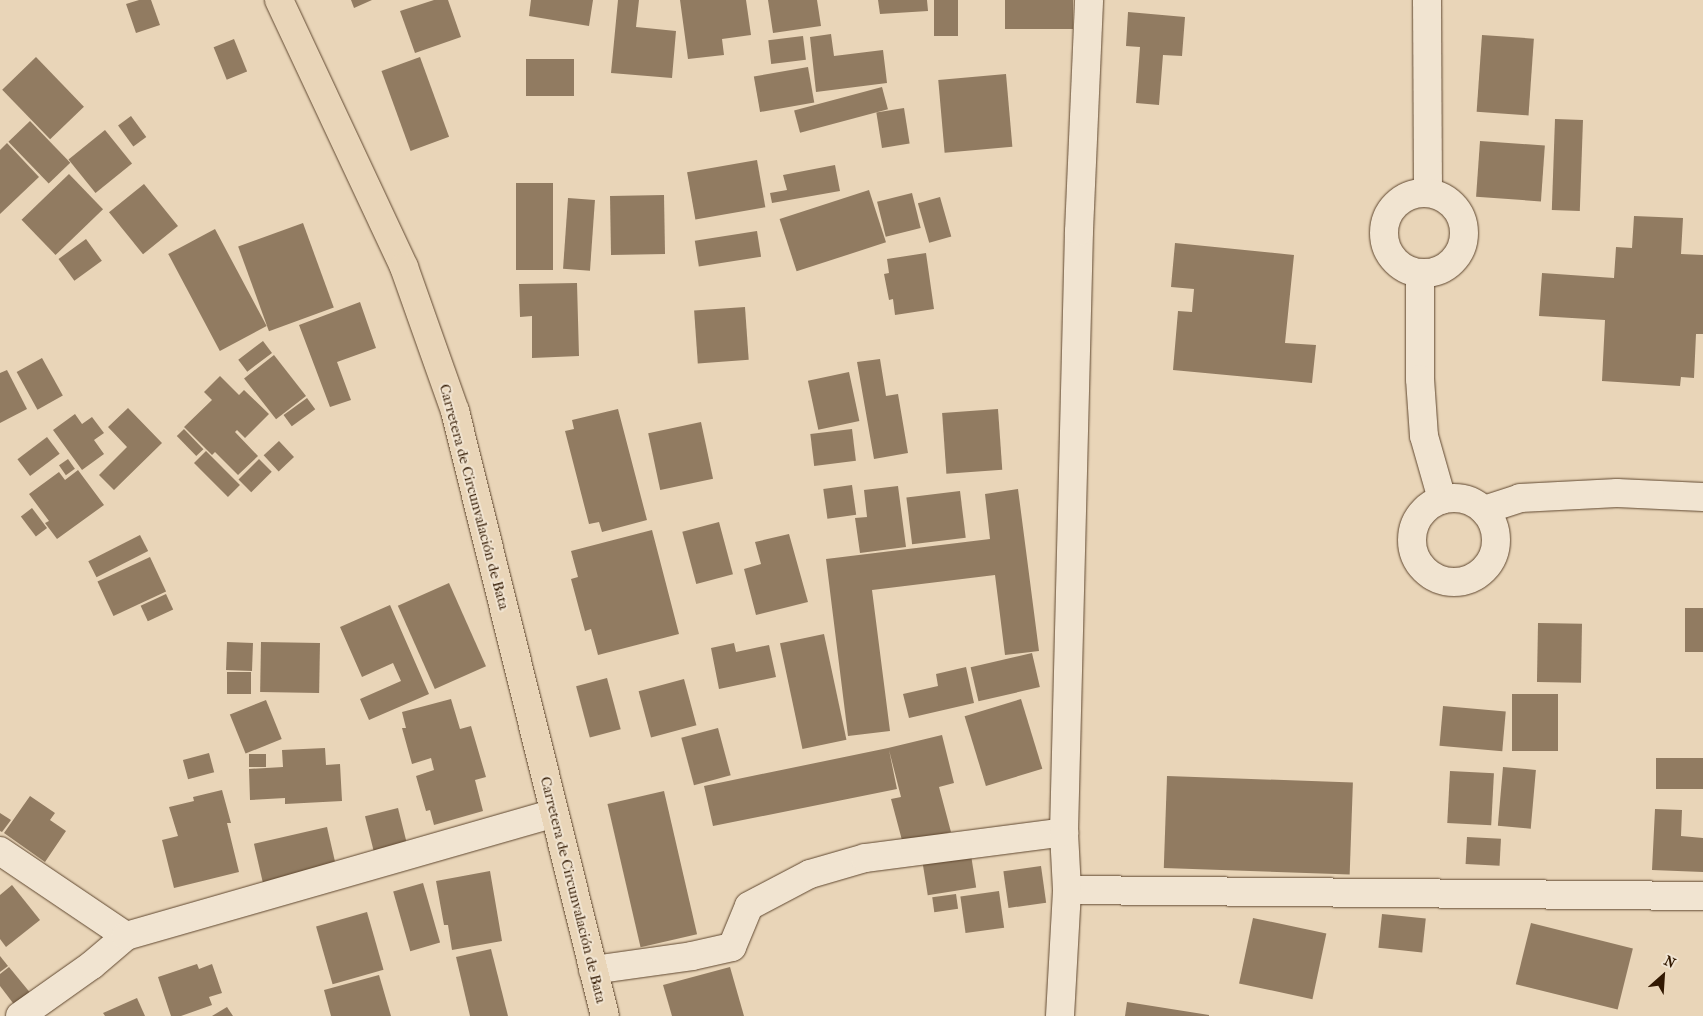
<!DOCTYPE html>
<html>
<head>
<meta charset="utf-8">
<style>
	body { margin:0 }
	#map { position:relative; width:1703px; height:1016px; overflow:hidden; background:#e9d5b8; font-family:"IM FELL French Canon",serif }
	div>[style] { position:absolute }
	.building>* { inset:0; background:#917b61; transform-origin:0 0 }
	.roads { filter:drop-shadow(0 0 1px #604830) drop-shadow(0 0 1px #604830) }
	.minor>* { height:28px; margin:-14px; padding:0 14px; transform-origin:14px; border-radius:14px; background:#f1e4d1 }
	.minor>.ring { margin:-14px; padding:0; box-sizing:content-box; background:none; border:28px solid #f1e4d1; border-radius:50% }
	.primary>* { height:28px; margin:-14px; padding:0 14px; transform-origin:14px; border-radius:14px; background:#e9d5b8 }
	span { translate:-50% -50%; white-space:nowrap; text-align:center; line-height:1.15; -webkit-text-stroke:4px #f1e4d1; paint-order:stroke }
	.street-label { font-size:15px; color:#321902 }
	.north { position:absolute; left:1638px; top:951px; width:50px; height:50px; -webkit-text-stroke:4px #f1e4d1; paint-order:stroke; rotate:26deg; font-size:14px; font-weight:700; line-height:20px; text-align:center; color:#321902 }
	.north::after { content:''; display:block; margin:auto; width:18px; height:22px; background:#321902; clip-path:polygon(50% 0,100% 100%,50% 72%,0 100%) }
</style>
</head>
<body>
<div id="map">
	<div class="building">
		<i style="clip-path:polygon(139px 0,151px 0,160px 25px,136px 33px,126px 4px)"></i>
		<i style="clip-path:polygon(351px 0,372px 0,354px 8px)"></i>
		<i style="clip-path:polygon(434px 0,448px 0,461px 37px,415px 53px,400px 11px)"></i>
		<i style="clip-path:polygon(531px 0,593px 0,589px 26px,529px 16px)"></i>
		<i style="clip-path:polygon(618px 0,639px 0,636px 27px,676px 31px,672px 78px,611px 73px)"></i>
		<i style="clip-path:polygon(680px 0,746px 0,751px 35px,722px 39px,724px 55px,688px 59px)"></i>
		<i style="clip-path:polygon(768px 0,817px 0,821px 26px,773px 33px)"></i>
		<i style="clip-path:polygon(878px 0,927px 0,928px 11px,880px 14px)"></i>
		<i style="left:934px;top:0;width:24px;height:36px"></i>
		<i style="left:1005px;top:0;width:68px;height:29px"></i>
		<i style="clip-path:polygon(1128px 12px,1185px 17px,1182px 56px,1163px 55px,1159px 105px,1136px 103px,1140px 47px,1126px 46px)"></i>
		<i style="clip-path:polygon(831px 34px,834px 56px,883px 50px,887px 83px,816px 92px,810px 37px)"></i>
		<i style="left:1482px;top:35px;width:52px;height:77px;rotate:4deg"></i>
		<i style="left:803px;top:36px;width:24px;height:35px;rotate:83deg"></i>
		<i style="left:234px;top:39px;width:35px;height:22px;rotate:68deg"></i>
		<i style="left:36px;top:57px;width:69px;height:47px;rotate:46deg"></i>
		<i style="left:420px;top:57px;width:85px;height:41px;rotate:70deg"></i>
		<i style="left:574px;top:59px;width:37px;height:48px;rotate:90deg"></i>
		<i style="left:808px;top:67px;width:36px;height:55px;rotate:80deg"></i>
		<i style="left:1006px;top:74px;width:73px;height:68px;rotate:85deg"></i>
		<i style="left:882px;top:87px;width:23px;height:91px;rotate:75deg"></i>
		<i style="left:904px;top:108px;width:36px;height:28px;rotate:81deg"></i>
		<i style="left:131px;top:116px;width:26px;height:16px;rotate:54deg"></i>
		<i style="left:1555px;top:119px;width:28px;height:91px;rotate:2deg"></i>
		<i style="left:30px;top:121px;width:58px;height:30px;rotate:46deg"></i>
		<i style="left:105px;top:130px;width:43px;height:47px;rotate:51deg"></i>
		<i style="left:1480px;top:141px;width:65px;height:56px;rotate:4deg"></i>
		<i style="clip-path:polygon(7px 143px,39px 177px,0 214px,0 150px)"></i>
		<i style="left:757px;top:160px;width:48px;height:71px;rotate:80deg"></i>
		<i style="clip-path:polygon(835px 165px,840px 191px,772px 203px,770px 193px,787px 190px,783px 175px)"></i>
		<i style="left:69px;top:174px;width:49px;height:66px;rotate:46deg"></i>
		<i style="left:516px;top:183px;width:37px;height:87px"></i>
		<i style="left:144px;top:184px;width:54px;height:45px;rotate:51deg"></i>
		<i style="left:869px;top:190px;width:55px;height:94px;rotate:72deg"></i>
		<i style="left:912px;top:193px;width:36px;height:36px;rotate:76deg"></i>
		<i style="left:664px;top:195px;width:59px;height:54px;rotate:89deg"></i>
		<i style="left:940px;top:197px;width:41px;height:23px;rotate:74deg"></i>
		<i style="left:568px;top:198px;width:27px;height:71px;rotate:4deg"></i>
		<i style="clip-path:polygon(1634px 216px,1683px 218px,1681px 254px,1703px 255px,1703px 334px,1696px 334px,1694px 378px,1681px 377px,1680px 386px,1602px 381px,1605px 320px,1539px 316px,1542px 273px,1614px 278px,1616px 247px,1632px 248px)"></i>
		<i style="left:303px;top:223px;width:90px;height:69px;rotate:70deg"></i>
		<i style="left:215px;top:229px;width:110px;height:53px;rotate:62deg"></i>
		<i style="left:757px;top:231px;width:26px;height:63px;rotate:81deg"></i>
		<i style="left:86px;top:239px;width:27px;height:34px;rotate:54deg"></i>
		<i style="clip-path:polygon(1175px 243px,1294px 255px,1285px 343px,1316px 345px,1312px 383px,1173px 370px,1178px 311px,1192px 312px,1194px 289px,1171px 287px)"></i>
		<i style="clip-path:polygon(926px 253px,934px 309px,895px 315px,893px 299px,889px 300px,884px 274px,889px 273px,887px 259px)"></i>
		<i style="clip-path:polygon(577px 283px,579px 356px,532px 358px,532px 316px,520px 317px,519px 284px)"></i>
		<i style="clip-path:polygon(360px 302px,376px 348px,337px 362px,351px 400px,330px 407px,299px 325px)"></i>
		<i style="left:745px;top:307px;width:53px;height:51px;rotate:86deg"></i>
		<i style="left:263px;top:341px;width:15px;height:31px;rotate:53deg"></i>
		<i style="left:274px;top:355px;width:52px;height:38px;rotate:52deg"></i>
		<i style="left:42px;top:358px;width:43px;height:29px;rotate:61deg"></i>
		<i style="clip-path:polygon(880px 359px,886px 396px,898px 394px,908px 453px,874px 459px,857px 362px)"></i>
		<i style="clip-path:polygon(7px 370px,27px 409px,0 423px,0 373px)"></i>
		<i style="left:849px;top:372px;width:50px;height:42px;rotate:78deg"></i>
		<i style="clip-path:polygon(220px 376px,239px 395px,244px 390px,269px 414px,245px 438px,237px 430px,235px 432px,258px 456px,238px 475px,215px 452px,212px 455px,184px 427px,212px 400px,204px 392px)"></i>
		<i style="left:307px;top:398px;width:14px;height:29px;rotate:54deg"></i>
		<i style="clip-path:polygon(128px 408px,162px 443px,114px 490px,99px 475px,127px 447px,108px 427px)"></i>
		<i style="clip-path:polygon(618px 409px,647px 520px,602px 532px,599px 522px,589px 524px,565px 431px,574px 429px,572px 420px)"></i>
		<i style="left:998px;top:409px;width:61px;height:56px;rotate:86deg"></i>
		<i style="clip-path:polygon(75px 414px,82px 424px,92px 417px,104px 433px,94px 440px,104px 454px,82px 470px,53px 430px)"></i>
		<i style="left:701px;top:422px;width:58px;height:54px;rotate:78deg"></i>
		<i style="left:184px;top:429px;width:28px;height:10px;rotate:46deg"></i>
		<i style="left:852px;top:429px;width:32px;height:42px;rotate:83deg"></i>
		<i style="left:47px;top:437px;width:21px;height:37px;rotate:53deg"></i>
		<i style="left:279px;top:441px;width:22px;height:21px;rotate:47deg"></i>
		<i style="left:206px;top:451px;width:48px;height:17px;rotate:45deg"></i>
		<i style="left:68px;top:459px;width:12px;height:11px;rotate:55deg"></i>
		<i style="left:259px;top:459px;width:18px;height:29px;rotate:45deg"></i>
		<i style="clip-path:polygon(78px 470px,104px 505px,57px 539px,45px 523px,49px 521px,29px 494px,59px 472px,65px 480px)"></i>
		<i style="left:852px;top:485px;width:30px;height:29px;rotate:82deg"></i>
		<i style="clip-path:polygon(898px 486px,906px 547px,860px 553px,855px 518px,867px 517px,864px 490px)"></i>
		<i style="clip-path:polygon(1018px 489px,1039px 651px,1005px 655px,995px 575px,872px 590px,890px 731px,848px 736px,826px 559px,990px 539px,985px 494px)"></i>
		<i style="left:960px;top:491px;width:47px;height:54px;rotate:83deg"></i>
		<i style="left:32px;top:508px;width:25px;height:14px;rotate:53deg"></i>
		<i style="left:719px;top:522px;width:54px;height:38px;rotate:75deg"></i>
		<i style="clip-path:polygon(652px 530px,679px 634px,598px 655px,591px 629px,585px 631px,571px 579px,578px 577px,571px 551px)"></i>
		<i style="clip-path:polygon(789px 534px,808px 602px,756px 615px,744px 569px,761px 564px,755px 542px)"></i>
		<i style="left:140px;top:535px;width:18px;height:58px;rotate:63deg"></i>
		<i style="left:150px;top:557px;width:38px;height:58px;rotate:65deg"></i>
		<i style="left:449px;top:583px;width:91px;height:56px;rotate:66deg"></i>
		<i style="left:166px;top:594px;width:17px;height:28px;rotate:65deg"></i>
		<i style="clip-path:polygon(390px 605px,429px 694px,369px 720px,360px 699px,401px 681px,393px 663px,362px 677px,340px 627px)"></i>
		<i style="left:1685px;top:608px;width:18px;height:44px"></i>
		<i style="left:1538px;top:623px;width:44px;height:59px;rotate:1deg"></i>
		<i style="left:824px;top:634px;width:108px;height:45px;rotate:78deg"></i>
		<i style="left:227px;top:642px;width:26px;height:28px;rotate:2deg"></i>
		<i style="left:261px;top:642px;width:59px;height:50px;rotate:1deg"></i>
		<i style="clip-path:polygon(734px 643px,736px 652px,769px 645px,776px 677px,719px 689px,711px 648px)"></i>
		<i style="left:1032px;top:653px;width:35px;height:63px;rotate:77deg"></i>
		<i style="clip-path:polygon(966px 667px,974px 703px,909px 718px,903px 694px,938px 686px,936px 674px)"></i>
		<i style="left:227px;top:672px;width:24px;height:22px"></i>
		<i style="left:607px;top:678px;width:53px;height:32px;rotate:75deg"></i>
		<i style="left:684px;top:679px;width:48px;height:47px;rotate:75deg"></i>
		<i style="left:1512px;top:694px;width:46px;height:57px"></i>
		<i style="clip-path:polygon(451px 699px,460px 729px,471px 726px,486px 777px,475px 780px,483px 811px,434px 825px,430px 810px,426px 811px,416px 776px,434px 770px,431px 758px,412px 764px,402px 728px,406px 728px,402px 712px)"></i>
		<i style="left:1021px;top:699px;width:73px;height:59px;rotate:73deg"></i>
		<i style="left:266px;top:700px;width:42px;height:39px;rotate:68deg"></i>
		<i style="left:1443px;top:706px;width:63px;height:40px;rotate:5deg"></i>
		<i style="left:718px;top:728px;width:49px;height:38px;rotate:75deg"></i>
		<i style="clip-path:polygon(942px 735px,954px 783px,939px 787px,951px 832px,903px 844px,891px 799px,901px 797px,889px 750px,897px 789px,713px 826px,704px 786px,888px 748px)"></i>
		<i style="clip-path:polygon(325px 748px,326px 765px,340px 764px,342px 801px,285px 804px,285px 798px,250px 800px,249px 769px,283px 767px,282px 750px)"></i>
		<i style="left:209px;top:753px;width:20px;height:27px;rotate:75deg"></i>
		<i style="left:266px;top:754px;width:13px;height:17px;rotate:90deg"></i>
		<i style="left:1656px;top:758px;width:47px;height:31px"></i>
		<i style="left:1503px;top:767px;width:33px;height:59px;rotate:5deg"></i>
		<i style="left:1450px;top:771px;width:44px;height:52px;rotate:3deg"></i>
		<i style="left:1167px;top:776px;width:186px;height:92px;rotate:2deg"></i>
		<i style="clip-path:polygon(222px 790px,231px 823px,227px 823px,239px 872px,174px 888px,162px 840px,178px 836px,169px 807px,194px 801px,193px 797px)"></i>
		<i style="left:664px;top:791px;width:147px;height:58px;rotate:77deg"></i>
		<i style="clip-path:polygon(30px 796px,55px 813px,50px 820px,66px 831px,45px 862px,4px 833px)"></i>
		<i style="left:398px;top:808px;width:38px;height:34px;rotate:76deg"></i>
		<i style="clip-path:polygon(1655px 809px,1682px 810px,1681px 836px,1703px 838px,1703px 872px,1652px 870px)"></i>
		<i style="clip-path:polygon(0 813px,11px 820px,2px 832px,0 831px)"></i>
		<i style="left:327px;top:827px;width:44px;height:75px;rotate:77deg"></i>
		<i style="left:1467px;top:837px;width:34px;height:27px;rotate:3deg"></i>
		<i style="left:971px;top:855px;width:33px;height:49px;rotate:81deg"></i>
		<i style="left:1041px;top:866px;width:37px;height:38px;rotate:82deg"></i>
		<i style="clip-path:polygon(490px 871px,502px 941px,452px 950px,448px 925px,444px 925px,436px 881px)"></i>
		<i style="left:423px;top:883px;width:62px;height:31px;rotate:74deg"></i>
		<i style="clip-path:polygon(12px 885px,40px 920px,6px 947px,0 939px,0 895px)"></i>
		<i style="left:999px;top:891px;width:37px;height:39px;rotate:82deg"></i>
		<i style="left:956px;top:894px;width:15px;height:24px;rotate:82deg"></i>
		<i style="left:367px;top:912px;width:60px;height:53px;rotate:74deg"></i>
		<i style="left:1382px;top:914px;width:44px;height:34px;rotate:6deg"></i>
		<i style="left:1253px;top:918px;width:75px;height:67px;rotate:12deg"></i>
		<i style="left:1531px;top:923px;width:105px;height:63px;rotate:14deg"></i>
		<i style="clip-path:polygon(491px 949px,508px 1016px,470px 1016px,456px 957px)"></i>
		<i style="clip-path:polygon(0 956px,8px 966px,0 972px)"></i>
		<i style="clip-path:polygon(197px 964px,199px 969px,212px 964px,222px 993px,209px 997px,212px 1005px,181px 1016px,171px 1016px,158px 977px)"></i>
		<i style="clip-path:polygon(9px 967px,32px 995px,16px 1007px,0 986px,0 974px)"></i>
		<i style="clip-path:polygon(730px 967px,744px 1016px,672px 1016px,663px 985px)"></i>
		<i style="clip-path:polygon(379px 975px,391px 1016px,331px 1016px,324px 990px)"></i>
		<i style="clip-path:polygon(137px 998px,145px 1016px,105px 1016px,103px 1013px)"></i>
		<i style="clip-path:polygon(1127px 1002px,1209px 1015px,1209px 1016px,1125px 1016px)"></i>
		<i style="clip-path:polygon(227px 1007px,233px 1016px,212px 1016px)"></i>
	</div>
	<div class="roads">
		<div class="minor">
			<i style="left:1427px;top:0;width:192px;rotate:89.7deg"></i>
			<i class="ring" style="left:1384px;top:193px;width:52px;height:52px"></i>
			<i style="left:1420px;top:273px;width:106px;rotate:90deg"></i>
			<i style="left:1420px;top:379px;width:57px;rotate:86deg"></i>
			<i style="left:1424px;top:436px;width:66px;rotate:74.1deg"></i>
			<i class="ring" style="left:1412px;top:498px;width:56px;height:56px"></i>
			<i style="left:1484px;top:510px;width:38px;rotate:-18deg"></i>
			<i style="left:1520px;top:498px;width:97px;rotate:-3deg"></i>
			<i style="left:1617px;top:493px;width:86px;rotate:2.7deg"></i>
			<i style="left:0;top:851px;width:152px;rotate:34deg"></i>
			<i style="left:1067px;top:890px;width:636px;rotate:0.54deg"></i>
			<i style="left:593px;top:970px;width:100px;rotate:-8deg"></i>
			<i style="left:692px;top:956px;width:41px;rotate:-12.7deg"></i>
			<i style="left:732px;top:947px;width:44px;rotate:-67.5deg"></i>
			<i style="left:749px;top:906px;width:69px;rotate:-27.7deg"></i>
			<i style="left:810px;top:874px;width:57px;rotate:-16.2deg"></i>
			<i style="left:865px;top:858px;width:201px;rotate:-7.4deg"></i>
			<i style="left:20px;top:1016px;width:88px;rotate:-35.3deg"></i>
			<i style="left:92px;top:965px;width:45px;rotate:-40.5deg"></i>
			<i style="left:126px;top:936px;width:445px;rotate:-16deg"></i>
			<i style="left:1060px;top:1016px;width:126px;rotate:-86.8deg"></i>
			<i style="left:1067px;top:890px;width:58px;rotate:-93deg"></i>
			<i style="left:1064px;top:832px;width:601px;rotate:-88.57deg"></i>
			<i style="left:1079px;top:231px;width:231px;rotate:-87.5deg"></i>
		</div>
		<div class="primary">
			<i style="left:279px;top:0;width:295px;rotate:64.9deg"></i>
			<i style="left:404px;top:267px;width:153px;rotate:70.5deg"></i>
			<i style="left:455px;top:411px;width:623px;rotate:76.08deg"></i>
		</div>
	</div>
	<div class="street-label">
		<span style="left:474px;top:497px;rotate:75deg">Carretera de Circunvalación de Bata</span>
		<span style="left:573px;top:890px;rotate:76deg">Carretera de Circunvalación de Bata</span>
	</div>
	<div class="north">N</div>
</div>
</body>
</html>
